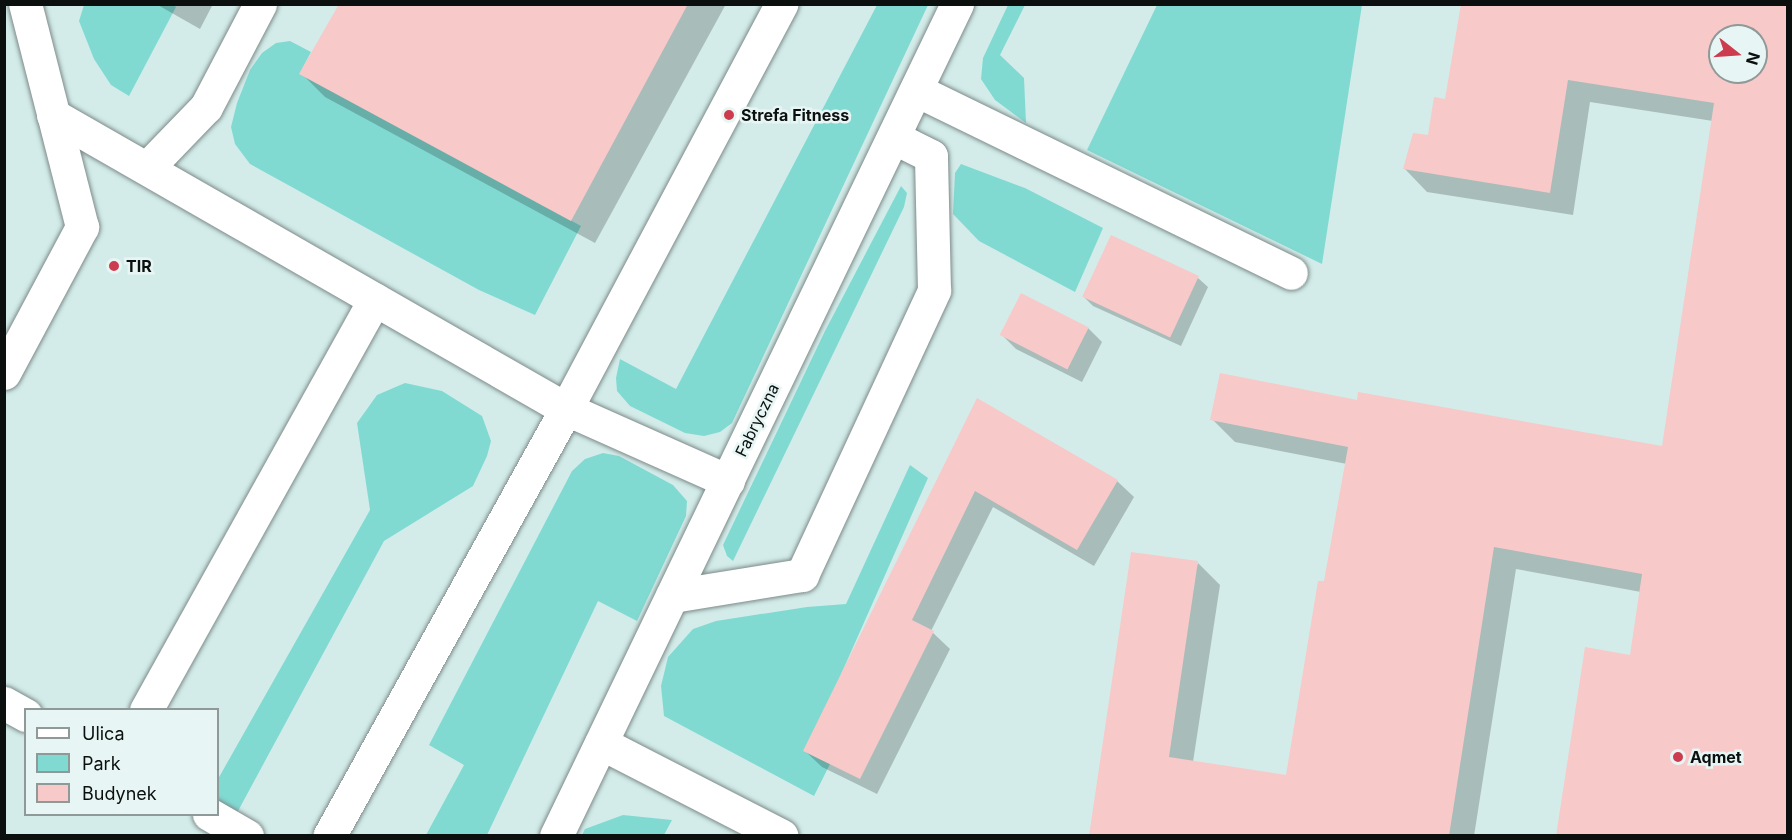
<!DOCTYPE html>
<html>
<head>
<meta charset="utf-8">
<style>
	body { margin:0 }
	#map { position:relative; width:1792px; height:840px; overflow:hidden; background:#e7f6f4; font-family:Inter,sans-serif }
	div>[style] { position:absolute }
	.built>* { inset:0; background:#d3ece9 }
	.green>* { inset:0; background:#81dad2 }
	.shadow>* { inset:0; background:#0003 }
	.building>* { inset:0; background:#f7c9c9; transform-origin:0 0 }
	.roads { filter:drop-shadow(0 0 2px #7d8a89) drop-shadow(0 0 2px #7d8a89) }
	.minor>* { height:33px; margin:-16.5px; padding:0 16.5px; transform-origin:16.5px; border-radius:16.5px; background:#fff }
	.dots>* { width:16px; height:16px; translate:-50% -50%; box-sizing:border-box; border:3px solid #e7f6f4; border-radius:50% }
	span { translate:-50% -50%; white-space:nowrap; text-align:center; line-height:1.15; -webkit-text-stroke:5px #e7f6f4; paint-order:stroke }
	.poi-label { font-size:16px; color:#0b100f; font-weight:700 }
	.left { translate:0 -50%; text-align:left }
	.street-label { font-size:16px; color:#0b100f }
	.frame { position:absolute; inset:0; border:6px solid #0b100f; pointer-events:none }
	.legend { position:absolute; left:24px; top:708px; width:195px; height:108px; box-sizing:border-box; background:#e7f6f4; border:2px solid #8f9a98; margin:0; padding:8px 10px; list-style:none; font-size:18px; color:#0b100f }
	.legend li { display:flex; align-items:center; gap:12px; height:30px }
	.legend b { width:30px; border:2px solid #8f9a98 }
	.north { position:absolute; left:1708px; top:24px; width:60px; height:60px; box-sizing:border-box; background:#e7f6f4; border:2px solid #8f9a98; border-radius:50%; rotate:107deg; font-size:16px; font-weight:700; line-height:24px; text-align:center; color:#0b100f }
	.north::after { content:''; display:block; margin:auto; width:21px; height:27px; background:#cc3c4e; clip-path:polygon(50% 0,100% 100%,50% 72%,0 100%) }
</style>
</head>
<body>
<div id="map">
	<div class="built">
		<i style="clip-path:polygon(evenodd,5px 5px,1787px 5px,1787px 835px,5px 835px,5px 5px,1720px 36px,1756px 36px,1756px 72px,1720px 72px,1720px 36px,5px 5px,26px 710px,218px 710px,218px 814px,26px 814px,26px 710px)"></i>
	</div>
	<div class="green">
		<i style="clip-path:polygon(172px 4px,176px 7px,129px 96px,111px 85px,94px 59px,79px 21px,84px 5px)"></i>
		<i style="clip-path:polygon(877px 5px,928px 5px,732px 423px,720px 432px,704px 436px,685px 433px,630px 406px,617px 391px,616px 378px,620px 359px,676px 389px)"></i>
		<i style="clip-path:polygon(1008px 5px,1025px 5px,1000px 55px,1024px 78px,1026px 123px,995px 100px,981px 79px,983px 58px)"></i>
		<i style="clip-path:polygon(1157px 5px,1362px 5px,1322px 264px,1087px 150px)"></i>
		<i style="clip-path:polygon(290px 41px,311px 52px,300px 73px,581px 226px,535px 315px,479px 290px,250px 164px,235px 144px,231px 127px,237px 103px,250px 70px,262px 53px,276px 43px)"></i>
		<i style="clip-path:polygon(961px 164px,1025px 188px,1103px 228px,1075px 292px,979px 241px,953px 214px,955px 173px)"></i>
		<i style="clip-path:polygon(901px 186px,907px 193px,904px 207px,733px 561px,727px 556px,723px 545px,825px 331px)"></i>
		<i style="clip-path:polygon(405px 383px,442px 391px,482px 416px,491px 441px,487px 456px,473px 486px,384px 541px,225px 835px,218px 801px,218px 779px,370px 510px,357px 423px,377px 395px)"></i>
		<i style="clip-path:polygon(603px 453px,619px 456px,673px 485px,687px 501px,686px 516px,637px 621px,598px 601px,487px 835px,426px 835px,464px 765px,429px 745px,572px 471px,585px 459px)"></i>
		<i style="clip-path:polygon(910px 465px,928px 478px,839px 679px,830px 764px,814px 796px,664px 716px,661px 686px,668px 657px,693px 629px,716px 621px,807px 607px,846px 604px)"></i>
		<i style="clip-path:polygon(623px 815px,672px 820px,664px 835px,582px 835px,585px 829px)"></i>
	</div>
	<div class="shadow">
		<i style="clip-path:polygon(156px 4px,213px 4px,200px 29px)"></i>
		<i style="clip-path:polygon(340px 4px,726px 4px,595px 243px,325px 97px,301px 73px)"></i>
		<i style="clip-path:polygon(evenodd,1788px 4px,1632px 656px,1641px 592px,1516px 569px,1474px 836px,1090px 836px,1198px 563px,1220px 585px,1193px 762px,1287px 777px,1347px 464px,1235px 442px,1212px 419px,1358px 401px,1663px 448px,1713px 121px,1590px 102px,1573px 215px,1427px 192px,1405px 169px,1429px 137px,1446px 101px,1788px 4px,1720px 36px,1756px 36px,1756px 72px,1720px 72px,1720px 36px)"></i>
		<i style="clip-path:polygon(1112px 237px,1198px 278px,1208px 287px,1181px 346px,1093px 306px,1083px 296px)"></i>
		<i style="clip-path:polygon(1088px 328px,1102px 342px,1082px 382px,1016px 349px,1002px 335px)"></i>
		<i style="clip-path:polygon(978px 401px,1117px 481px,1134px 497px,1094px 566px,993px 507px,931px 631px,950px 649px,877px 794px,822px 767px,805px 751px)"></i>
	</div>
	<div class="building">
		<i style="clip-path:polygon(339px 4px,688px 4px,571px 221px,299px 74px)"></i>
		<i style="clip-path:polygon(evenodd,1461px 4px,1788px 4px,1788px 836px,1556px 836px,1585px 647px,1630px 655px,1642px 574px,1494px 547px,1449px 836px,1089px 836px,1131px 552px,1198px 561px,1169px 757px,1286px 775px,1318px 581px,1324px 581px,1348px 447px,1210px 420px,1220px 373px,1357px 400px,1358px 392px,1662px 446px,1714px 103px,1568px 80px,1550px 193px,1403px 169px,1413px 133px,1428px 135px,1434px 97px,1445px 99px,1461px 4px,1720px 36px,1756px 36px,1756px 72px,1720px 72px,1720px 36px)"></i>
		<i style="left:1111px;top:235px;width:97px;height:68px;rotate:25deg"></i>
		<i style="left:1021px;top:293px;width:76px;height:47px;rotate:27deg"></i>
		<i style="clip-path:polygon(977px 398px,1118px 480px,1077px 550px,975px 491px,912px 620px,934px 631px,860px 779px,803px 751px)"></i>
	</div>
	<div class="roads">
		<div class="minor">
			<i style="left:916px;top:90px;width:417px;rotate:26deg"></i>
			<i style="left:53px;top:115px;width:591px;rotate:29.82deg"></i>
			<i style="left:566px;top:409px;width:488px;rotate:119deg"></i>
			<i style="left:147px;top:168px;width:85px;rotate:-46deg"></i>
			<i style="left:206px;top:107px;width:116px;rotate:-62.3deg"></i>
			<i style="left:4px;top:373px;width:166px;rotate:-61.9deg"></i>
			<i style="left:82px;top:227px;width:230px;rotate:-104.3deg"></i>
			<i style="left:728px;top:481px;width:177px;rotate:-156deg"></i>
			<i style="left:566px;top:409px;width:459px;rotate:-62deg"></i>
			<i style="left:672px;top:596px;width:132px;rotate:-9.2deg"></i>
			<i style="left:802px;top:575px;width:314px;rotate:-65.1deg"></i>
			<i style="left:934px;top:290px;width:134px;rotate:-91.3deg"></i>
			<i style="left:931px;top:156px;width:42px;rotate:-153.4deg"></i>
			<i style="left:4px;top:703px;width:25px;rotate:29deg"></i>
			<i style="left:146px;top:710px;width:470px;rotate:-60.9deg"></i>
			<i style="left:601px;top:743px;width:203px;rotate:27.2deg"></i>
			<i style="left:209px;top:814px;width:44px;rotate:30.1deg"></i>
			<i style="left:556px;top:836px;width:924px;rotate:-64.27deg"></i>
		</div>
	</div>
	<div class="dots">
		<i style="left:729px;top:115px;background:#cc3c4e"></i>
		<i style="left:114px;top:266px;background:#cc3c4e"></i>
		<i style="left:1678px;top:757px;background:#cc3c4e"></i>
	</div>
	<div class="poi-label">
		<span class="left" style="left:741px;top:115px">Strefa Fitness</span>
		<span class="left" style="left:126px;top:266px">TIR</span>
		<span class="left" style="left:1690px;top:757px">Aqmet</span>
	</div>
	<div class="street-label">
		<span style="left:757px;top:420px;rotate:-64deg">Fabryczna</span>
	</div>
	<div class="frame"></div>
	<ul class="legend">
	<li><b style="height:8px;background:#fff"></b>Ulica</li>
	<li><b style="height:16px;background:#81dad2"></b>Park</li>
	<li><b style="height:16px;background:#f7c9c9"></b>Budynek</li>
	</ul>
	<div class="north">N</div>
</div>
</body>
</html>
